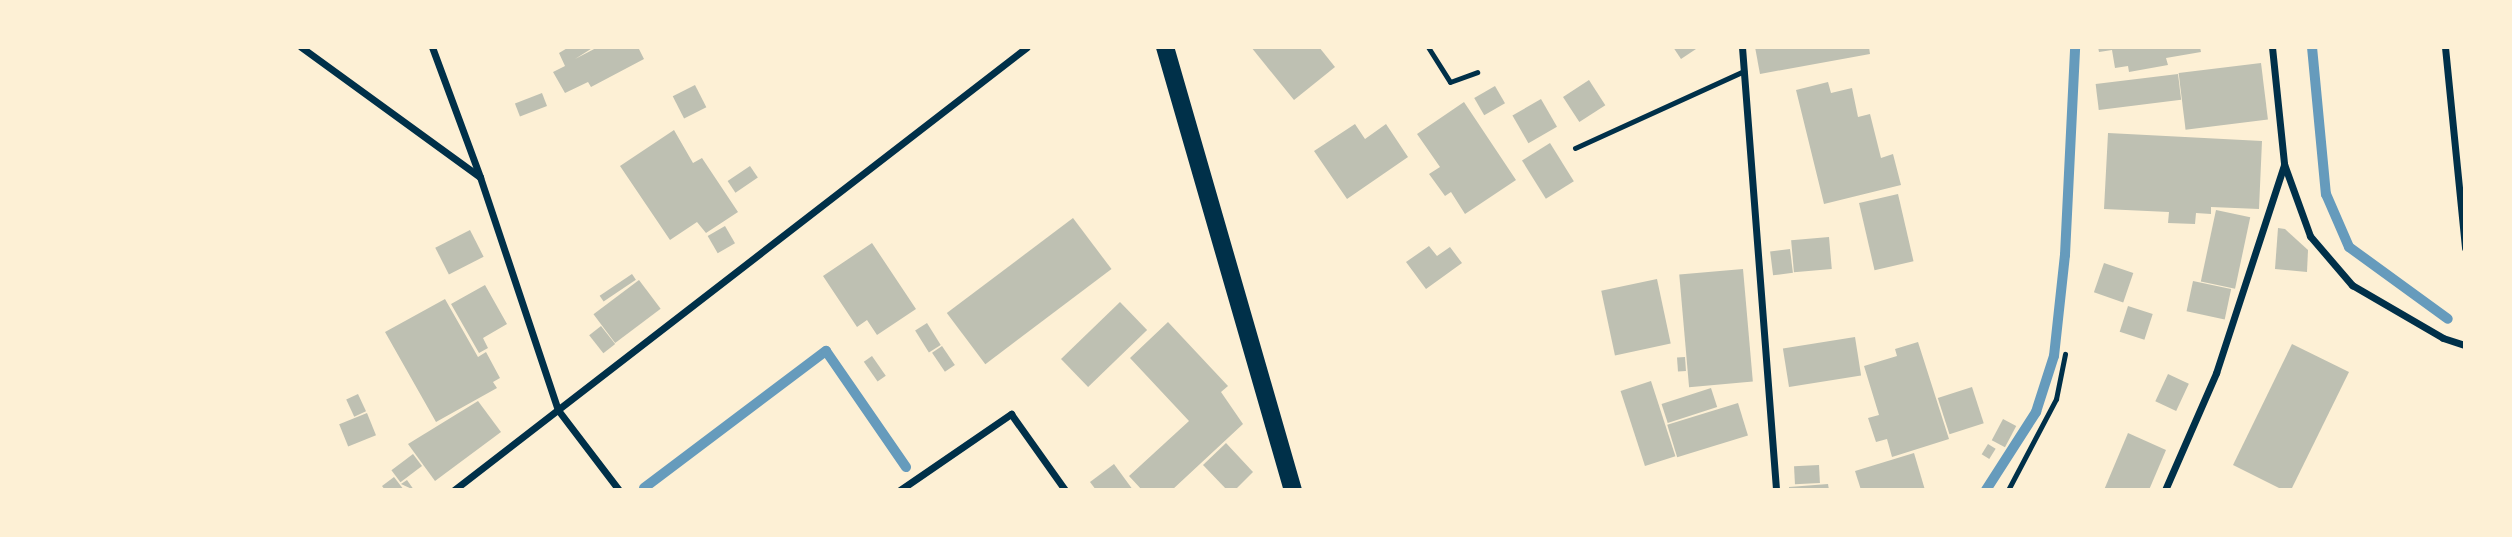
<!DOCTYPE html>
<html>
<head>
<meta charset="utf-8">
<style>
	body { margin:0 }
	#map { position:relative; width:2512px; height:537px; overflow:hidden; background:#fdf0d5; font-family:"Libre Baskerville",serif }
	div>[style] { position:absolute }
	.stream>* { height:10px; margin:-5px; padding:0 5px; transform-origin:5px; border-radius:5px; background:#669bbc }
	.building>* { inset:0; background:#bec0b2; transform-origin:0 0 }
	.service>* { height:5px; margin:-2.5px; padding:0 2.5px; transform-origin:2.5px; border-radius:2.5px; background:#003049 }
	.minor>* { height:7px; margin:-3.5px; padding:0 3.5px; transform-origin:3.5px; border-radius:3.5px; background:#003049 }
	.primary>* { height:18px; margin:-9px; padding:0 9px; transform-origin:9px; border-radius:9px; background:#003049 }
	span { translate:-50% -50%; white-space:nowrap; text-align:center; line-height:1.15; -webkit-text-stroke:7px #fdf0d5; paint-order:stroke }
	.frame { position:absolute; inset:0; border:49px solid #fdf0d5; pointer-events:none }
</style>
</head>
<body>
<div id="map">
	<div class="stream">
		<i style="left:2312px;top:47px;width:148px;rotate:84.6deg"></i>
		<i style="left:2326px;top:194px;width:58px;rotate:66.5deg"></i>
		<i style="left:2349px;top:247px;width:122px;rotate:36deg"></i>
		<i style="left:644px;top:488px;width:228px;rotate:-37deg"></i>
		<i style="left:826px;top:351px;width:141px;rotate:55.4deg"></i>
		<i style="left:1986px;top:490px;width:93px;rotate:-57.3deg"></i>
		<i style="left:2036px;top:412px;width:59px;rotate:-72.2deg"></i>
		<i style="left:2054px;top:356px;width:102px;rotate:-83.8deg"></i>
		<i style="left:2065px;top:255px;width:208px;rotate:-87.2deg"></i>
	</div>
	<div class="building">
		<i style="clip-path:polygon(569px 47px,594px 47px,575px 59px,598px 47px,638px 47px,644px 59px,591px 87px,588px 82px,565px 93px,553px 72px,565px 66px,559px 53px)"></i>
		<i style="clip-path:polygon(1251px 47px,1319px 47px,1335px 67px,1294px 100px)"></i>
		<i style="clip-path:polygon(1673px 47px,1699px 47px,1681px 59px)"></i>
		<i style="clip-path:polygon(1755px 47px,1869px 47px,1870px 54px,1760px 74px)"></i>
		<i style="clip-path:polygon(2098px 47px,2200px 47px,2201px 52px,2166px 58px,2168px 65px,2129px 72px,2128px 66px,2115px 68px,2112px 50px,2099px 52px)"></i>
		<i style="left:2261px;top:63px;width:57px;height:83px;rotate:83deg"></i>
		<i style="left:2178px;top:74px;width:26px;height:83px;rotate:83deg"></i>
		<i style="left:1589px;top:80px;width:30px;height:31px;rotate:57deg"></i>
		<i style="clip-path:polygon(1828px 82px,1831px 93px,1852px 88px,1858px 117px,1870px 114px,1881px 158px,1893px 154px,1901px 185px,1824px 204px,1796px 90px)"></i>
		<i style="left:695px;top:85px;width:25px;height:25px;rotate:63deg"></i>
		<i style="left:1495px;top:86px;width:20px;height:24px;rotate:60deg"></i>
		<i style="left:542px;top:93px;width:14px;height:29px;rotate:69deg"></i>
		<i style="left:1541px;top:99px;width:32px;height:33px;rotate:60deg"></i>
		<i style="clip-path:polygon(1464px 102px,1516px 180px,1465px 214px,1451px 192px,1445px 196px,1429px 174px,1440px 167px,1417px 134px)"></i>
		<i style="clip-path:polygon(1355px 124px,1365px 139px,1386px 124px,1408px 157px,1347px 199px,1314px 151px)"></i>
		<i style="clip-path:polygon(674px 130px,693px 163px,702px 158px,738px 212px,706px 233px,697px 222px,670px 240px,620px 166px)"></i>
		<i style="clip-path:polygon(2108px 133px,2262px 141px,2259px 209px,2211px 207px,2211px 214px,2196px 213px,2195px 224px,2168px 223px,2169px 212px,2104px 209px)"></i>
		<i style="left:1550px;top:143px;width:45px;height:33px;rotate:58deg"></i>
		<i style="left:750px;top:166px;width:14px;height:27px;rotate:56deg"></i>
		<i style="left:1898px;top:194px;width:69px;height:40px;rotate:77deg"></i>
		<i style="left:2216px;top:210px;width:35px;height:73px;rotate:12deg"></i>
		<i style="left:1073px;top:218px;width:64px;height:158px;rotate:53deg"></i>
		<i style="left:725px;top:226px;width:20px;height:20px;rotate:60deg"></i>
		<i style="clip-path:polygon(2278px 228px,2285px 229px,2308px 250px,2307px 272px,2275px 269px)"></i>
		<i style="left:470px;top:230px;width:30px;height:39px;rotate:63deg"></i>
		<i style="left:1829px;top:237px;width:32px;height:38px;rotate:85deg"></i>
		<i style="clip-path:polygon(872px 243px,916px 309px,877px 335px,867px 320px,857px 327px,823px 276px)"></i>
		<i style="clip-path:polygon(1429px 246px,1437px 256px,1450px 247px,1462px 263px,1426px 289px,1406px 262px)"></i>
		<i style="left:1790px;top:249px;width:24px;height:20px;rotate:83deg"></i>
		<i style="left:2104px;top:263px;width:31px;height:31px;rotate:19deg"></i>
		<i style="left:1743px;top:269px;width:113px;height:64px;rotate:85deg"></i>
		<i style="left:632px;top:274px;width:7px;height:39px;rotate:56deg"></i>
		<i style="left:1657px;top:279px;width:66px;height:57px;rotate:78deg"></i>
		<i style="left:639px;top:280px;width:36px;height:57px;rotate:53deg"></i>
		<i style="left:2193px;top:281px;width:39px;height:31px;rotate:12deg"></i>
		<i style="clip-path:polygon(485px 285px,507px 324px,483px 338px,488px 348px,479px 353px,451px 304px)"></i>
		<i style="clip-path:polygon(445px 299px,478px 357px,486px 352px,500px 378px,493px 382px,497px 388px,436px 422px,385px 332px)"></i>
		<i style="left:1120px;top:302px;width:39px;height:82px;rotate:46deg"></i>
		<i style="left:2128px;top:306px;width:26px;height:27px;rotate:18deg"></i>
		<i style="clip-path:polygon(1168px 322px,1228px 386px,1221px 392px,1243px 424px,1172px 490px,1142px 490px,1129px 476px,1189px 421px,1130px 358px)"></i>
		<i style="left:927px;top:323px;width:26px;height:14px;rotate:58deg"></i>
		<i style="left:601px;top:326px;width:23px;height:15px;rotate:52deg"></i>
		<i style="left:1855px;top:337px;width:39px;height:73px;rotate:81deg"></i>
		<i style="clip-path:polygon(1918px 342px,1949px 439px,1892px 457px,1887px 439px,1876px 442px,1868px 418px,1879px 415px,1864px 366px,1897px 356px,1895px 349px)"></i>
		<i style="clip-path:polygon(2292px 344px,2349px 372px,2291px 490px,2283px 490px,2233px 465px)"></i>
		<i style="left:942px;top:346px;width:23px;height:12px;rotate:56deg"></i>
		<i style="left:872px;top:356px;width:24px;height:10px;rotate:55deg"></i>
		<i style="left:1685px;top:357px;width:14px;height:8px;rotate:86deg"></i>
		<i style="left:2168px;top:374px;width:23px;height:30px;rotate:25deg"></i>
		<i style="left:1651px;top:381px;width:79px;height:32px;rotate:72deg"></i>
		<i style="left:1972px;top:387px;width:38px;height:36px;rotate:72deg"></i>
		<i style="left:1711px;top:388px;width:20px;height:52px;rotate:72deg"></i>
		<i style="left:358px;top:394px;width:19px;height:13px;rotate:65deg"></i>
		<i style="clip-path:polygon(478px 401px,501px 432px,435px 481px,408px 444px)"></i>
		<i style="left:1738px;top:403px;width:34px;height:74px;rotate:73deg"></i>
		<i style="left:367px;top:413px;width:24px;height:30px;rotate:68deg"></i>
		<i style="left:2003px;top:419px;width:15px;height:24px;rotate:28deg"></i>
		<i style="clip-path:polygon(2128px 433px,2166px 450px,2149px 490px,2104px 490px)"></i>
		<i style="clip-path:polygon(1226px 443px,1253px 472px,1235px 490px,1227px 490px,1203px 465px)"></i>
		<i style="left:1988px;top:444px;width:9px;height:12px;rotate:32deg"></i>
		<i style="clip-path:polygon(1914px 453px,1925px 490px,1861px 490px,1855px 471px)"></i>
		<i style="left:413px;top:454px;width:15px;height:27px;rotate:53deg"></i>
		<i style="clip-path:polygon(1114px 464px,1133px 490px,1096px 490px,1090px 482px)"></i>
		<i style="left:1819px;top:465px;width:18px;height:25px;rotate:87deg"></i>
		<i style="clip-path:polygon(394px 477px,404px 490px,385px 490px,382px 486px)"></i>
		<i style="clip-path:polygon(407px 480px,414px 490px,401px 484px)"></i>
		<i style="clip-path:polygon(1828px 484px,1829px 490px,1789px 490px,1789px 487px)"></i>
	</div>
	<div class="service">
		<i style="left:1428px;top:47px;width:41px;rotate:57.8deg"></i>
		<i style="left:1450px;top:82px;width:29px;rotate:-20deg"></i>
		<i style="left:1575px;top:148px;width:186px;rotate:-24.5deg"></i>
		<i style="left:2008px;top:490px;width:103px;rotate:-62.2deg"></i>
		<i style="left:2056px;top:399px;width:46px;rotate:-78.7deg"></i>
	</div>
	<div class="minor">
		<i style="left:301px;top:47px;width:221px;rotate:36deg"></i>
		<i style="left:480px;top:177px;width:246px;rotate:71.5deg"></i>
		<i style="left:558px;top:410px;width:101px;rotate:52.7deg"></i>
		<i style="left:432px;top:47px;width:139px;rotate:69.7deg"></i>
		<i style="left:1742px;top:47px;width:444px;rotate:85.6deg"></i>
		<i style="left:2272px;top:47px;width:118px;rotate:84.1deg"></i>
		<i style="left:2284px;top:164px;width:77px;rotate:70.1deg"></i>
		<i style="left:2310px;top:236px;width:65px;rotate:49.4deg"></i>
		<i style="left:2352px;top:285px;width:105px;rotate:30.2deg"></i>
		<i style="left:2443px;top:338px;width:23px;rotate:18deg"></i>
		<i style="left:2445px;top:47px;width:202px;rotate:84.3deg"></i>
		<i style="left:454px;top:490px;width:724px;rotate:-37.71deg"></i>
		<i style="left:900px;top:490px;width:135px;rotate:-34.4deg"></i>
		<i style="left:1011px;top:414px;width:93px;rotate:54.6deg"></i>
		<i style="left:2165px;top:490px;width:128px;rotate:-66.4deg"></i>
		<i style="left:2216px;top:373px;width:219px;rotate:-71.9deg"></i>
	</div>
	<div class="primary">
		<i style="left:1165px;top:47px;width:461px;rotate:73.9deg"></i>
	</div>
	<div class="frame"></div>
</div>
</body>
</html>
